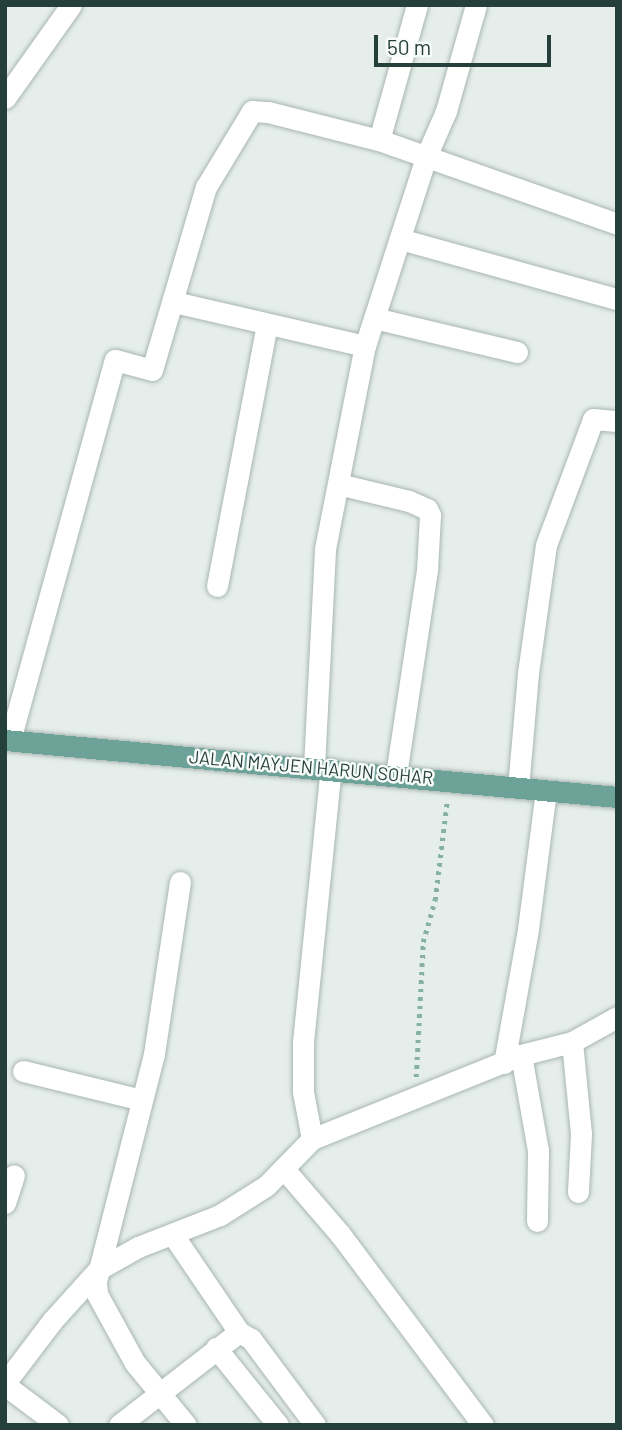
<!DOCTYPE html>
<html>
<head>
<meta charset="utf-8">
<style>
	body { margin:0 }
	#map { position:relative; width:622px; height:1430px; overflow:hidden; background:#e6eeeb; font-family:Barlow,sans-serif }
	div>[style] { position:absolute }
	.path>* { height:4.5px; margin-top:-2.25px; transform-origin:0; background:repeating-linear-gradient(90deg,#88b1a6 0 3.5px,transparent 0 8.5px) }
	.roads { filter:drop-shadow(0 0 2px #a8b6b2) drop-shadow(0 0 2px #a8b6b2) }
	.minor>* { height:21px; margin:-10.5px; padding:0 10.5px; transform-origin:10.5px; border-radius:10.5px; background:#fff }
	.primary>* { height:21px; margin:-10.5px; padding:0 10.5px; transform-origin:10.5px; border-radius:10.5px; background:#6ca297 }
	span { translate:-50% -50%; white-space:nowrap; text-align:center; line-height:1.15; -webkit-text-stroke:5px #f7fbf9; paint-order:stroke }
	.street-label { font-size:18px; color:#25403a }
	.frame { position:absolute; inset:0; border:7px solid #25403a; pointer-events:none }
	.scale { position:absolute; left:374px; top:35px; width:177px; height:32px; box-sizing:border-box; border:4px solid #25403a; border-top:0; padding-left:9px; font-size:21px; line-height:24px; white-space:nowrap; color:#25403a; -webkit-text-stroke:5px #f7fbf9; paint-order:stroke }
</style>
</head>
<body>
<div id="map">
	<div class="path">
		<i style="left:416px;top:1077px;width:135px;rotate:-87deg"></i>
		<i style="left:423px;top:942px;width:44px;rotate:-74.1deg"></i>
		<i style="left:435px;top:900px;width:100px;rotate:-83.1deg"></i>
	</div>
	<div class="roads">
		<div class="minor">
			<i style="left:417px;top:5px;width:140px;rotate:105.7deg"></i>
			<i style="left:379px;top:140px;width:252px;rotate:19.4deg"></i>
			<i style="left:5px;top:98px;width:114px;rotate:-54.6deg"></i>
			<i style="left:400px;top:239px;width:225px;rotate:15.5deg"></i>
			<i style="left:174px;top:302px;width:196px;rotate:13deg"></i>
			<i style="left:374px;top:318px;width:147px;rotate:13.4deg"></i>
			<i style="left:338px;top:484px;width:73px;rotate:13.5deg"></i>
			<i style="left:409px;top:501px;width:20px;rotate:24deg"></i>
			<i style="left:427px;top:509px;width:7px;rotate:63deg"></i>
			<i style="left:430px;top:515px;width:55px;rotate:93.1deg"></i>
			<i style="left:427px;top:570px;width:207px;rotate:98.6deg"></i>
			<i style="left:217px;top:586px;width:266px;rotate:-79.2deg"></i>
			<i style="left:10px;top:740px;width:394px;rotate:-74.6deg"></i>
			<i style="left:115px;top:360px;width:38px;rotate:15deg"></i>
			<i style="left:152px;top:370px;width:191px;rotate:-73.6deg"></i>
			<i style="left:206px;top:187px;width:89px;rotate:-58.8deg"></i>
			<i style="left:252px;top:111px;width:16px;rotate:4deg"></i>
			<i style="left:268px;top:112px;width:114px;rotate:14.2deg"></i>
			<i style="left:314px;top:767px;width:218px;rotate:-87.1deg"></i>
			<i style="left:325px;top:549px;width:207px;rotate:-78.9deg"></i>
			<i style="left:365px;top:346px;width:199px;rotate:-72.1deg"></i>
			<i style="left:426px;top:157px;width:50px;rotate:-66.5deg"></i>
			<i style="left:446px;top:111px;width:110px;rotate:-74.2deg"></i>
			<i style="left:518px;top:788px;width:115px;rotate:-85deg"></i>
			<i style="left:528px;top:673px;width:129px;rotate:-82deg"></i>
			<i style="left:546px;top:545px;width:134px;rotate:-69.5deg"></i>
			<i style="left:593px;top:419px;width:24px;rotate:5deg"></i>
			<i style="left:180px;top:882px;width:174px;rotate:98.6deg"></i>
			<i style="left:154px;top:1054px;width:235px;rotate:104.3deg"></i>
			<i style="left:96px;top:1282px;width:12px;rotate:85deg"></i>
			<i style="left:97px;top:1294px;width:79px;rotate:61.2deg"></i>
			<i style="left:135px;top:1363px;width:80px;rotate:50.6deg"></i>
			<i style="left:572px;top:1042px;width:92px;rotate:84.4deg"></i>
			<i style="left:581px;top:1134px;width:58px;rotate:93deg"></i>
			<i style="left:521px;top:1055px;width:97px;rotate:79.9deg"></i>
			<i style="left:538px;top:1150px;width:71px;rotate:90.8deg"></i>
			<i style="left:504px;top:1063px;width:136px;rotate:-79.8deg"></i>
			<i style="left:528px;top:929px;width:139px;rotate:-82.6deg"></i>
			<i style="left:23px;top:1071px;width:122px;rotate:13.7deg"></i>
			<i style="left:312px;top:1139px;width:48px;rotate:-100.8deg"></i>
			<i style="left:303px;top:1092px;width:50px;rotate:-90deg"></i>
			<i style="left:303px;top:1042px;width:275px;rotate:-84.2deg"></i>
			<i style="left:284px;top:1169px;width:86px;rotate:49.3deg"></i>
			<i style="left:340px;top:1234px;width:239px;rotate:53.2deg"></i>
			<i style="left:5px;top:1203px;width:29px;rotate:-72deg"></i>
			<i style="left:173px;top:1235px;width:117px;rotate:55.8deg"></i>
			<i style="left:239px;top:1332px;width:14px;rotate:30deg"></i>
			<i style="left:251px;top:1339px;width:107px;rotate:53.3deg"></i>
			<i style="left:216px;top:1348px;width:99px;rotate:51.2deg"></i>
			<i style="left:5px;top:1383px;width:78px;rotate:-52.8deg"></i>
			<i style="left:52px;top:1321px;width:70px;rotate:-47.9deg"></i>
			<i style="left:99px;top:1269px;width:45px;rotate:-29.4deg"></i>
			<i style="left:138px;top:1247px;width:88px;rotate:-21.3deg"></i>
			<i style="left:220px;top:1215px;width:54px;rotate:-32.2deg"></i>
			<i style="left:266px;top:1186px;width:66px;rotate:-45.6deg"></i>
			<i style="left:312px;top:1139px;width:225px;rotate:-21.9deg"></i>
			<i style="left:521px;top:1055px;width:53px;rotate:-14.3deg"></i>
			<i style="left:572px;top:1042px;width:51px;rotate:-29.1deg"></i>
			<i style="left:5px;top:1385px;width:66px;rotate:37deg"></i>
			<i style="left:119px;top:1425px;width:152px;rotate:-37.8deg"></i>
		</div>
		<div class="primary">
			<i style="left:5px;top:740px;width:615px;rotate:5.32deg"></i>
		</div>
	</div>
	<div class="street-label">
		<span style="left:311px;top:767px;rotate:5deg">JALAN MAYJEN HARUN SOHAR</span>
	</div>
	<div class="frame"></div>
	<div class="scale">50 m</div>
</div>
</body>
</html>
